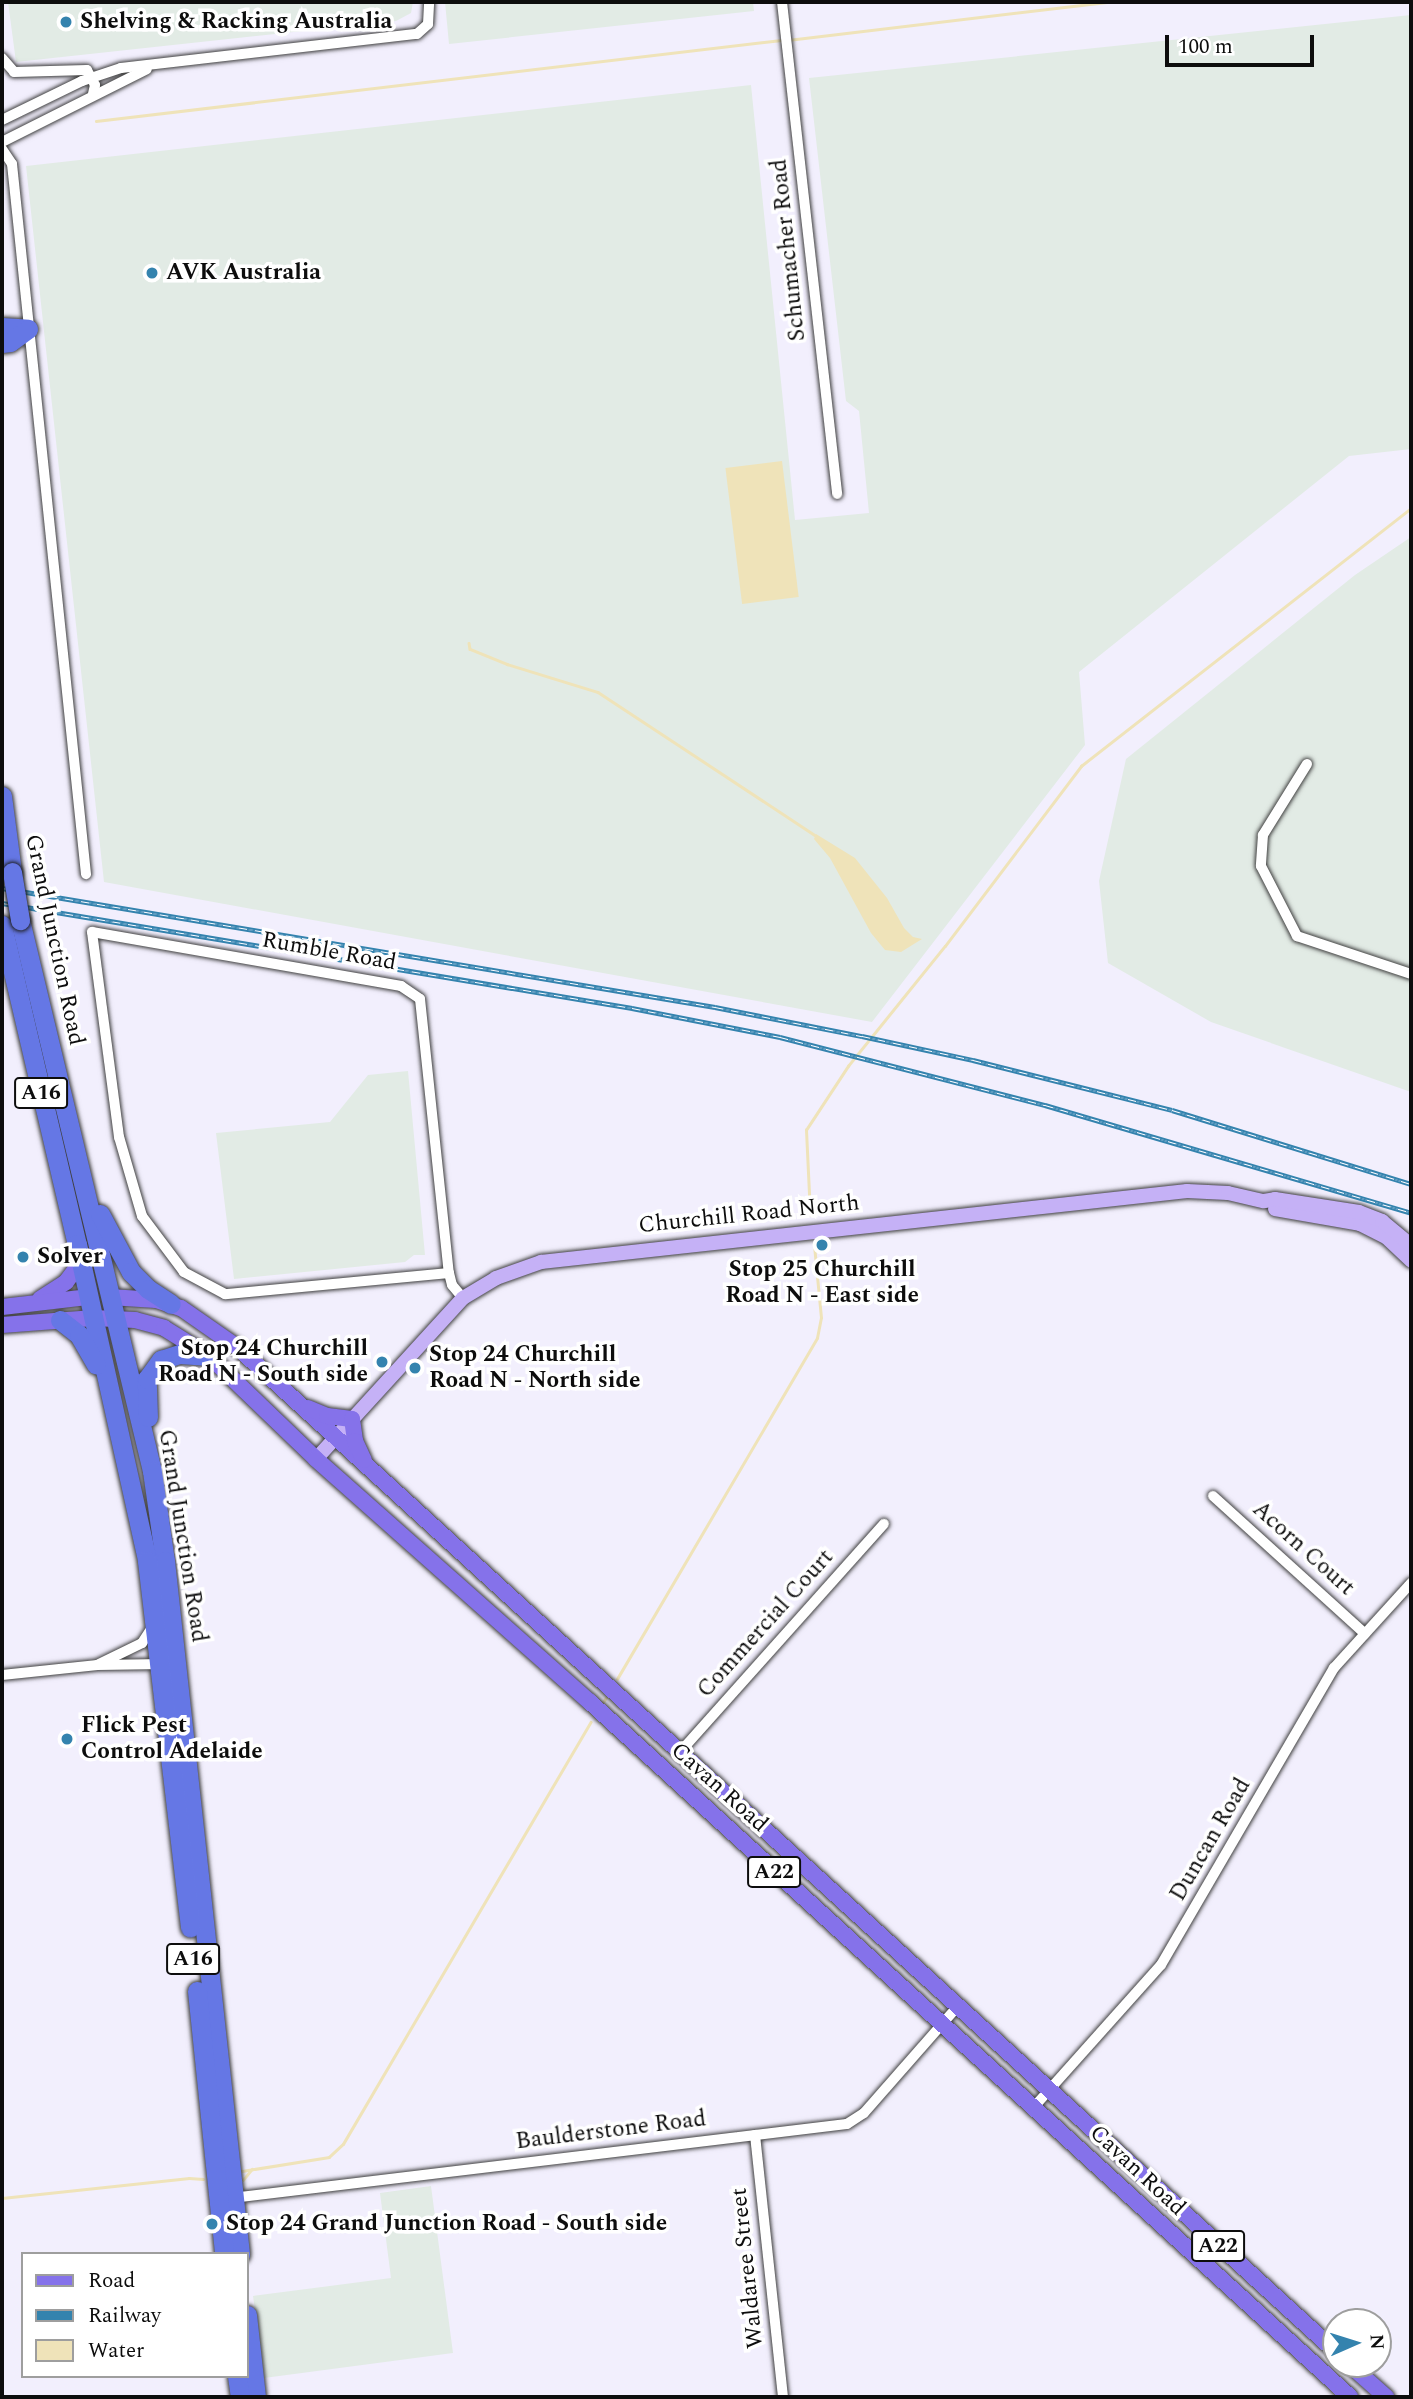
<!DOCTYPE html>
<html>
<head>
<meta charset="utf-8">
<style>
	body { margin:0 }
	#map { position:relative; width:1413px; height:2399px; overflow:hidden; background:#f2effd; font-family:Spectral,serif }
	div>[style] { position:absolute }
	.industrial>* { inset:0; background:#e2ebe5 }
	.water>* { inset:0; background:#efe3b9; transform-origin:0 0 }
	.stream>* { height:2.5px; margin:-1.25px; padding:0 1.25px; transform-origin:1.25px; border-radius:1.25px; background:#efe3b9 }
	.roads { filter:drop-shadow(0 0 2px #404040) drop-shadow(0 0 2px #404040) }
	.street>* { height:10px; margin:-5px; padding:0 5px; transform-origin:5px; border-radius:5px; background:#fff }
	.secondary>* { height:14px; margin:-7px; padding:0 7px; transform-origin:7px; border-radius:7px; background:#c5b1f6 }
	.primary>* { height:16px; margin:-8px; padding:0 8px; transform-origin:8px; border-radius:8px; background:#8572ea }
	.highway>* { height:19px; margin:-9.5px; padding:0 9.5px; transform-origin:9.5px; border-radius:9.5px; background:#6577e5 }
	.rail>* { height:5px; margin-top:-2.5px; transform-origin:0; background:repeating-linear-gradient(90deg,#fff 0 8px,#3483ae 0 16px); box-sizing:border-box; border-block:2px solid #3483ae }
	.bridges { filter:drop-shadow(0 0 2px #1e1e1e) drop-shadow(0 0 2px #1e1e1e) }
	.highway-bridge>* { height:19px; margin:-9.5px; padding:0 9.5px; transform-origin:9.5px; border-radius:9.5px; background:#6577e5 }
	.dots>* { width:19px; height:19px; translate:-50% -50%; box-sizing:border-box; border:4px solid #fff; border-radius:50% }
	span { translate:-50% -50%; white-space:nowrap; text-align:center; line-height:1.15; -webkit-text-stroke:7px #fff; paint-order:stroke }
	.shield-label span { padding:2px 5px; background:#fff; border:2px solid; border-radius:5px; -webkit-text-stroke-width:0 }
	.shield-label { font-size:21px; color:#0d0d0d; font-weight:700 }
	.poi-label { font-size:23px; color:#0d0d0d; font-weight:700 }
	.left { translate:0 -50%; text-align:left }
	.right { translate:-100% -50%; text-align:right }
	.street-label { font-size:23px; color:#0d0d0d }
	.frame { position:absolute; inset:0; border:4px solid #0d0d0d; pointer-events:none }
	.legend { position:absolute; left:21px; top:2252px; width:228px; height:126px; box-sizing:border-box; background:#fff; border:2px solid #9e9e9e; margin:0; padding:9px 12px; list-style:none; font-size:21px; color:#0d0d0d }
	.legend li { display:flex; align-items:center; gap:14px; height:35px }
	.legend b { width:35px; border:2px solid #9e9e9e }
	.north { position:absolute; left:1322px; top:2308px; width:70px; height:70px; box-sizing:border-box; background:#fff; border:2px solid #9e9e9e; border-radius:50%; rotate:87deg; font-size:19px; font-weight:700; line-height:28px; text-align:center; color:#0d0d0d }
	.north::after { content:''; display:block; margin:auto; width:24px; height:32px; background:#3483ae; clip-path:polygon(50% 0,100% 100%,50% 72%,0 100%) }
	.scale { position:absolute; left:1165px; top:35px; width:149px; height:32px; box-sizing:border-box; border:4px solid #0d0d0d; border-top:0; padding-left:9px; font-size:21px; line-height:24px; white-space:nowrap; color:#0d0d0d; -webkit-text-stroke:5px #fff; paint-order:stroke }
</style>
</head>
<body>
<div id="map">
	<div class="industrial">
		<i style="clip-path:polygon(8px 2px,413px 2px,411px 13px,396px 21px,16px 62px)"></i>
		<i style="clip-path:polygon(445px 2px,753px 2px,754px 11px,449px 44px)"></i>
		<i style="clip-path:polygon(1411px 15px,1411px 449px,1349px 456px,1079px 672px,1085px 745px,872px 1022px,104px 882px,26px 166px,751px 85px,795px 520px,869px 513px,859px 411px,846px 401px,809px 78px)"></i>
		<i style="clip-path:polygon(1411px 537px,1411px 1092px,1211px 1022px,1108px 963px,1099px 881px,1126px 759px,1355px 575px)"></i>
		<i style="clip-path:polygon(408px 1071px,425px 1255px,414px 1255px,405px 1262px,234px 1279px,216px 1133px,330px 1122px,368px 1075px)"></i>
		<i style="clip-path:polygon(431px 2186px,453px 2353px,264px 2378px,253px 2296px,391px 2278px,380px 2193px)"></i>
	</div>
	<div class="water">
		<i style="left:782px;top:461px;width:137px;height:57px;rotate:83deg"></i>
		<i style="clip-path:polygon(816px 834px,855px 858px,887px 898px,904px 928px,913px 937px,922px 939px,901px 952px,885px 950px,871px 933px,830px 858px,814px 839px)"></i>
	</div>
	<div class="stream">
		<i style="left:788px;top:40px;width:323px;rotate:-6.8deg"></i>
		<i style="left:96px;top:121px;width:690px;rotate:-6.74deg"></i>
		<i style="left:469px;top:643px;width:6px;rotate:81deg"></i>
		<i style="left:470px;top:649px;width:40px;rotate:22deg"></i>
		<i style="left:507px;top:664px;width:95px;rotate:17.1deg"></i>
		<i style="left:598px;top:692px;width:261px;rotate:33.4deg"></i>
		<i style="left:810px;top:1215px;width:85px;rotate:-92.7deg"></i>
		<i style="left:806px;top:1130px;width:77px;rotate:-56.7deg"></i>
		<i style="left:848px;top:1066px;width:154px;rotate:-51.1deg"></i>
		<i style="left:945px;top:946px;width:226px;rotate:-52.9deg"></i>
		<i style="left:1081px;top:766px;width:419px;rotate:-38deg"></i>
		<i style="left:617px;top:1679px;width:395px;rotate:-59.6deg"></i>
		<i style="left:817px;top:1338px;width:20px;rotate:-79deg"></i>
		<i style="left:821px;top:1318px;width:73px;rotate:-95.5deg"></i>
		<i style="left:602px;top:1704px;width:9px;rotate:-58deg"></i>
		<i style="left:242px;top:2171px;width:88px;rotate:-9.1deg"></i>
		<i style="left:329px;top:2157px;width:19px;rotate:-43deg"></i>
		<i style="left:343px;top:2144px;width:489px;rotate:-59.6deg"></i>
		<i style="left:243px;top:2180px;width:14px;rotate:-51deg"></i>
		<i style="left:2px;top:2198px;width:188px;rotate:-6.1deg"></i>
		<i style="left:189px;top:2178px;width:14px;rotate:4deg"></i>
	</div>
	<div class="roads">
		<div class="street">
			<i style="left:782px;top:2px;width:495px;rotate:83.6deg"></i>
			<i style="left:2px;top:58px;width:18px;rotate:49deg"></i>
			<i style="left:14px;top:72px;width:73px;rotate:-1.6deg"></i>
			<i style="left:87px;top:70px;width:17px;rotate:62deg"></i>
			<i style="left:95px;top:85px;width:9px;rotate:103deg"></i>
			<i style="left:2px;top:120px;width:89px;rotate:-26deg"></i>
			<i style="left:82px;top:81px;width:41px;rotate:-18.4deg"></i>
			<i style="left:121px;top:68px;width:298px;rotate:-6.6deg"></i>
			<i style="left:417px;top:34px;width:15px;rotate:-42deg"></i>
			<i style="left:428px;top:24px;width:22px;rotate:-87deg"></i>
			<i style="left:2px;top:142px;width:162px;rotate:-26.7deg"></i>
			<i style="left:2px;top:149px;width:18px;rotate:56deg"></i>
			<i style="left:12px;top:164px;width:714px;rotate:84.05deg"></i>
			<i style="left:1307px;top:764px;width:84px;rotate:121.8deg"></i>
			<i style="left:1263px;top:835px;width:31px;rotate:94deg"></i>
			<i style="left:1261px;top:866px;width:79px;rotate:62.8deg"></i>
			<i style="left:1297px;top:936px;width:120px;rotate:18.4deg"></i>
			<i style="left:449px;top:1273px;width:225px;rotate:174.6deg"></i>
			<i style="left:225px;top:1294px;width:47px;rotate:-151.8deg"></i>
			<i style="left:184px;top:1272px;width:70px;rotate:-126.9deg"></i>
			<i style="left:142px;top:1216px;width:82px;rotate:-106.2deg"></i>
			<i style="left:119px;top:1137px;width:207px;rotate:-97.5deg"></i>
			<i style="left:92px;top:932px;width:314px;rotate:9.9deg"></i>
			<i style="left:401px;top:986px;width:23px;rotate:34deg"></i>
			<i style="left:420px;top:999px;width:276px;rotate:84deg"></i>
			<i style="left:449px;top:1273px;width:12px;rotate:76deg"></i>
			<i style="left:452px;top:1285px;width:17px;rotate:50deg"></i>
			<i style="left:1213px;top:1496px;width:205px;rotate:42.2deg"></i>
			<i style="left:99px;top:1664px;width:48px;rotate:-26deg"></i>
			<i style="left:142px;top:1643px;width:20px;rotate:-57deg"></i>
			<i style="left:2px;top:1675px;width:96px;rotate:-6deg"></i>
			<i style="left:97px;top:1665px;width:66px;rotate:-0.9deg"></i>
			<i style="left:680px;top:1752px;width:306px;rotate:-48.2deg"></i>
			<i style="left:1033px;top:2108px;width:192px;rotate:-48.2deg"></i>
			<i style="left:1161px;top:1965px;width:344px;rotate:-59.8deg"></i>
			<i style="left:1334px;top:1668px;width:115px;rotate:-47.8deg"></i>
			<i style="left:755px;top:2135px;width:263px;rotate:83.9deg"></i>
			<i style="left:232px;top:2198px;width:619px;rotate:-6.86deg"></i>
			<i style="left:847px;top:2124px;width:20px;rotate:-33deg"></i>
			<i style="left:864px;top:2113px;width:142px;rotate:-48.7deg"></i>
		</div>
		<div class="secondary">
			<i style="left:1275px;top:1209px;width:86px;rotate:10deg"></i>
			<i style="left:1360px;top:1224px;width:30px;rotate:27deg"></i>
			<i style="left:1387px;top:1238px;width:33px;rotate:43deg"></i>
			<i style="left:316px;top:1459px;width:218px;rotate:-47.6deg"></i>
			<i style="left:463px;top:1298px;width:39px;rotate:-31deg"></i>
			<i style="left:496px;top:1278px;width:48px;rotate:-19.6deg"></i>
			<i style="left:541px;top:1262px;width:650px;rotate:-6.27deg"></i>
			<i style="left:1187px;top:1191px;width:41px;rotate:2.8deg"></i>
			<i style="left:1228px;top:1193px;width:37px;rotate:13deg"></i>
			<i style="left:1264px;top:1201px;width:11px;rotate:-10deg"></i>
			<i style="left:1275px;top:1199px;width:85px;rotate:8.8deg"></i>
			<i style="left:1359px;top:1212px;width:25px;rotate:21deg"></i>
			<i style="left:1382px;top:1221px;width:38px;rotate:40deg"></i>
		</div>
		<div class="primary">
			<i style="left:110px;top:1297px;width:46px;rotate:3.7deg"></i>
			<i style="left:156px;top:1300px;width:26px;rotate:18deg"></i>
			<i style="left:181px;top:1308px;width:68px;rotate:34.9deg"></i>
			<i style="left:237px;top:1347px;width:1489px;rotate:42.44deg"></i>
			<i style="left:40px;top:1299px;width:31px;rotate:-33deg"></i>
			<i style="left:66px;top:1282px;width:25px;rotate:-53deg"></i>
			<i style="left:2px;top:1307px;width:88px;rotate:-6.6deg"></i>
			<i style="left:2px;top:1325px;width:92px;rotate:-4.4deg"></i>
			<i style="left:94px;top:1318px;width:41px;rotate:2.8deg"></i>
			<i style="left:135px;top:1320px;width:30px;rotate:15deg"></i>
			<i style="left:164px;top:1328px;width:53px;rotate:31.9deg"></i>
			<i style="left:209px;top:1356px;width:149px;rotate:43.9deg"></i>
			<i style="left:316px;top:1459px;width:366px;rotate:41.6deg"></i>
			<i style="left:590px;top:1702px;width:1030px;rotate:42.44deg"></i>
			<i style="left:308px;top:1408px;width:21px;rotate:23deg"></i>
			<i style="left:327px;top:1416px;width:25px;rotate:7deg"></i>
			<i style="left:352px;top:1419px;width:22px;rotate:82deg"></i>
			<i style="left:355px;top:1441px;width:21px;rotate:65deg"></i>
			<i style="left:1349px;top:2364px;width:50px;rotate:41.7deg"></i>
		</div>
		<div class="highway">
			<i style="left:2px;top:327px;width:26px;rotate:4deg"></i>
			<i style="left:2px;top:343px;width:8px;rotate:-7deg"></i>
			<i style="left:10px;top:342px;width:22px;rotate:-36deg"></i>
			<i style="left:2px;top:796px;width:77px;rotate:82.5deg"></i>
			<i style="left:20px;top:920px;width:567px;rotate:76.53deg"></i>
			<i style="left:152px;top:1471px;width:91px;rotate:81.8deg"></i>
			<i style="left:165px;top:1561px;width:697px;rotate:83.82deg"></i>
			<i style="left:2px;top:925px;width:328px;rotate:76.8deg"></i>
			<i style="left:77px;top:1244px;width:325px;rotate:77.5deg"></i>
			<i style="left:147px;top:1561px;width:369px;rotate:83.3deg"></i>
			<i style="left:100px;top:1214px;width:66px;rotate:61.9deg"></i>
			<i style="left:131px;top:1272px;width:24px;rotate:45deg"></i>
			<i style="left:148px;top:1289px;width:27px;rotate:33deg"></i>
			<i style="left:60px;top:1320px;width:24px;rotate:38deg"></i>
			<i style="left:79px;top:1335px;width:34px;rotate:60deg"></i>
			<i style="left:148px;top:1417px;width:38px;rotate:-92deg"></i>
			<i style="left:147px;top:1379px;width:24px;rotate:-54deg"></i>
			<i style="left:161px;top:1360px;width:20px;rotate:-18deg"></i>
			<i style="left:180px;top:1354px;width:29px;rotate:4deg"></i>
			<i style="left:197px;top:1991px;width:264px;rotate:84.1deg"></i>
			<i style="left:247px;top:2315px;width:82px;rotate:83.7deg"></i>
			<i style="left:237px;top:2376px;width:21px;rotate:82deg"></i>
		</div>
	</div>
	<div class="rail">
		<i style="left:2px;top:888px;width:723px;rotate:9.48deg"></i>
		<i style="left:715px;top:1007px;width:150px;rotate:11.2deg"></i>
		<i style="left:862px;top:1036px;width:114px;rotate:12.2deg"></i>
		<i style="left:973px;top:1060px;width:205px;rotate:14.1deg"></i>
		<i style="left:1172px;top:1110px;width:250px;rotate:17.2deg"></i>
		<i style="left:2px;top:903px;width:639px;rotate:9.46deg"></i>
		<i style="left:632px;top:1008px;width:151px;rotate:11.1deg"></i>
		<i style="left:780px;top:1037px;width:274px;rotate:14.4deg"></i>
		<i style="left:1045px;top:1105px;width:382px;rotate:16.4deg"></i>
	</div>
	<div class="bridges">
		<div class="highway-bridge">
			<i style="left:12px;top:872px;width:49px;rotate:80.5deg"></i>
		</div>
	</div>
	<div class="dots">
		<i style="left:66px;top:22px;background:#3483ae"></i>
		<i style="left:152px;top:273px;background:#3483ae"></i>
		<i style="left:822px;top:1245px;background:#3483ae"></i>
		<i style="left:23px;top:1257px;background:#3483ae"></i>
		<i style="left:382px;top:1362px;background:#3483ae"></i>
		<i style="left:415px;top:1368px;background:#3483ae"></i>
		<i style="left:67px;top:1739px;background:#3483ae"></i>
		<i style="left:212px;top:2224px;background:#3483ae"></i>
	</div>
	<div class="shield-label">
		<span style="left:41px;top:1093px">A16</span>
		<span style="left:774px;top:1872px">A22</span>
		<span style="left:193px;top:1959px">A16</span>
		<span style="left:1218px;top:2246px">A22</span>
	</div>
	<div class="poi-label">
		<span class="left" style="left:80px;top:22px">Shelving &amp; Racking Australia</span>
		<span class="left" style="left:166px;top:273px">AVK Australia</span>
		<span class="left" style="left:37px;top:1257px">Solver</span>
		<span style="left:822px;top:1283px">Stop 25 Churchill<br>Road N - East side</span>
		<span class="right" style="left:368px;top:1362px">Stop 24 Churchill<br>Road N - South side</span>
		<span class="left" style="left:429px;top:1368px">Stop 24 Churchill<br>Road N - North side</span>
		<span class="left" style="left:81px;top:1739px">Flick Pest<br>Control Adelaide</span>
		<span class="left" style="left:226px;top:2224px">Stop 24 Grand Junction Road - South side</span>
	</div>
	<div class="street-label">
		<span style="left:789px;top:250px;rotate:-96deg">Schumacher Road</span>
		<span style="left:54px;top:940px;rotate:78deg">Grand Junction Road</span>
		<span style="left:329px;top:952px;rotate:10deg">Rumble Road</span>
		<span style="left:749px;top:1215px;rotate:-6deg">Churchill Road North</span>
		<span style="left:182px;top:1536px;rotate:81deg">Grand Junction Road</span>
		<span style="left:1303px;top:1549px;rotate:42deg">Acorn Court</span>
		<span style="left:766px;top:1624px;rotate:-48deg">Commercial Court</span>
		<span style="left:719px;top:1788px;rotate:42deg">Cavan Road</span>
		<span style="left:1211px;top:1840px;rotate:-60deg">Duncan Road</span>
		<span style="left:611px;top:2131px;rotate:-7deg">Baulderstone Road</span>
		<span style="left:1137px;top:2171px;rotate:43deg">Cavan Road</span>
		<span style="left:748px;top:2268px;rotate:-96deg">Waldaree Street</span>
	</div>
	<div class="frame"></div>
	<ul class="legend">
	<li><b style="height:9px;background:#8572ea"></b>Road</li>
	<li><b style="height:9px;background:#3483ae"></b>Railway</li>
	<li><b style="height:19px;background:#efe3b9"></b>Water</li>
	</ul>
	<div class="north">N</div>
	<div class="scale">100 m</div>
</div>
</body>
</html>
